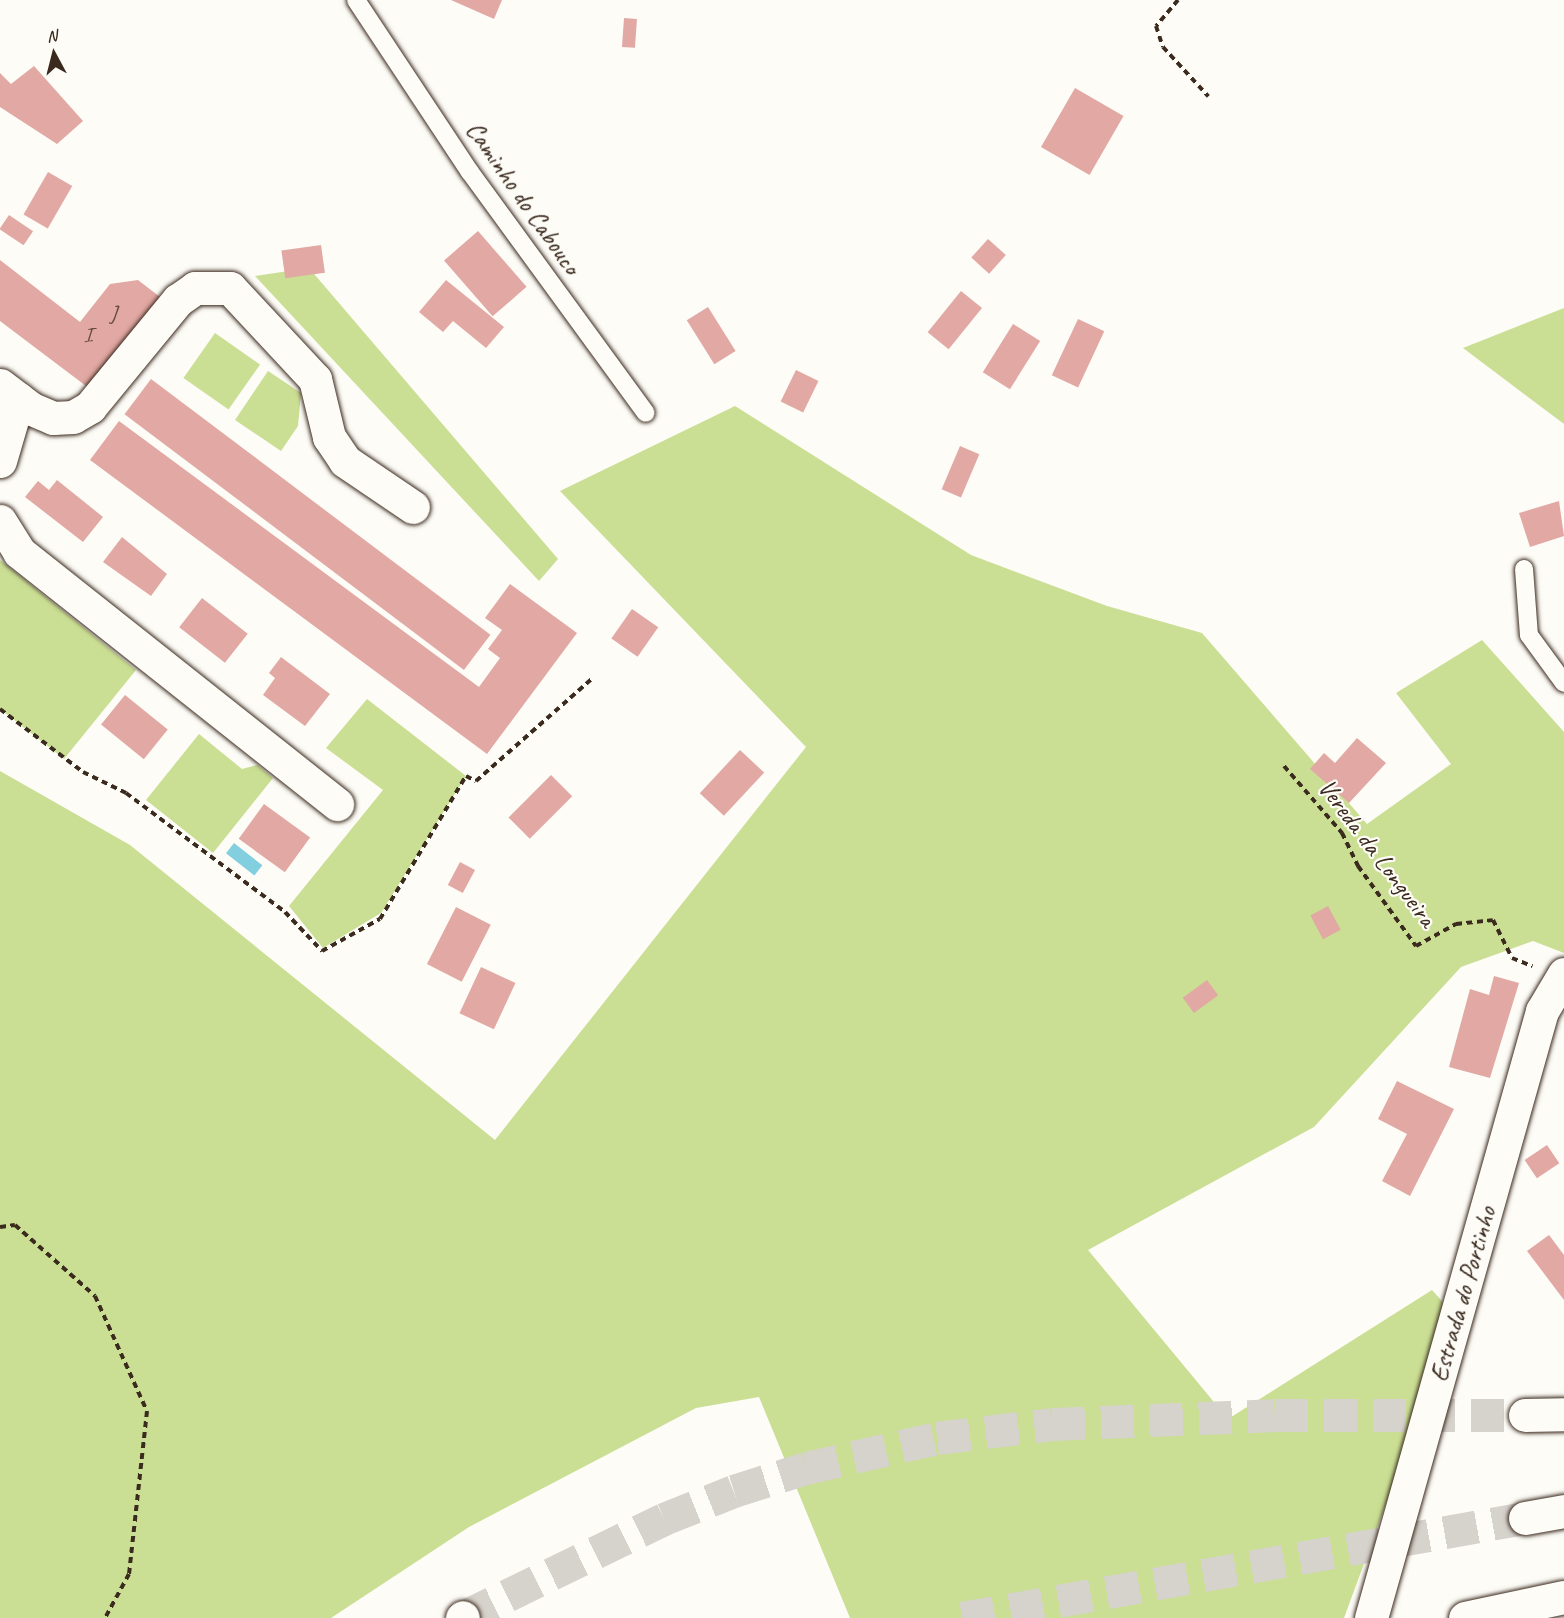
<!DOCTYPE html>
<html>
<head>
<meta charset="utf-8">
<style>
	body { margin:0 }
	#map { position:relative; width:1564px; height:1618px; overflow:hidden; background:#fdfcf7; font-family:Caveat,sans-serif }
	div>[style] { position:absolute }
	.green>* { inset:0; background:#cadf94; transform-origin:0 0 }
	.water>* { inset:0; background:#82cfe0; transform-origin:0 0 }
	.building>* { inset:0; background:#e2a8a3; transform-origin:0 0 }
	.trunk-tunnel>* { height:33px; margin-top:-16.5px; transform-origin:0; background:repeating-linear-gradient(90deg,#d6d2cc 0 33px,transparent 0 49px) }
	.path>* { height:4px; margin-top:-2px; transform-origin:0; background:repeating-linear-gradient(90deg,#3b2a1e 0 6px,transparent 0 10.5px) }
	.roads { filter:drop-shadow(0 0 2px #3b2a1e) drop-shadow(0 0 2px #3b2a1e) }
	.service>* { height:18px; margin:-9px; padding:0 9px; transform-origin:9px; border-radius:9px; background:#fdfcf7 }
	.minor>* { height:33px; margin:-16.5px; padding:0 16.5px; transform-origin:16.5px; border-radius:16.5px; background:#fdfcf7 }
	.tertiary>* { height:33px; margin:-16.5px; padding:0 16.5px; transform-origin:16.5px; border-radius:16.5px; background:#fdfcf7 }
	.trunk>* { height:33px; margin:-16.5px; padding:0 16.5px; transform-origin:16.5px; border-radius:16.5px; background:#fdfcf7 }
	span { translate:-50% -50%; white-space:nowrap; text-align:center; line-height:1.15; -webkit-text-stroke:4.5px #fdfcf7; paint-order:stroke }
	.number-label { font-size:22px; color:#654a3f }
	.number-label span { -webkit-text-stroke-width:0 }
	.street-label { font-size:26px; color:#3b2a1e }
	.north { position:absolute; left:24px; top:24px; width:60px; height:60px; -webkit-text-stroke:4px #fdfcf7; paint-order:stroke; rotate:353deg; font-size:16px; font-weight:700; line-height:24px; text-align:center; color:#3b2a1e }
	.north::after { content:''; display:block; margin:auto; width:21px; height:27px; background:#3b2a1e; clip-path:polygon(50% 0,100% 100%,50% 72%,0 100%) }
</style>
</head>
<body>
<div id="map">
	<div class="green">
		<i style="clip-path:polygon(309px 268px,558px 559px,539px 581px,255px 276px)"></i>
		<i style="clip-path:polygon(1564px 308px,1564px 424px,1463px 348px)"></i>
		<i style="left:215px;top:333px;width:55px;height:55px;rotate:35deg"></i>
		<i style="clip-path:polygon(268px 371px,301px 393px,298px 426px,281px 451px,235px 420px)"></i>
		<i style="clip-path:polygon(735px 406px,971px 555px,1107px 606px,1202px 633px,1367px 824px,1451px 764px,1396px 693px,1482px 640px,1564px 732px,1564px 953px,1533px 941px,1461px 967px,1314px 1127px,1088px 1250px,1228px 1419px,1432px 1290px,1455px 1316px,1344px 1618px,850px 1618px,759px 1397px,696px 1408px,469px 1527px,331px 1618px,0 1618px,0 771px,130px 845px,495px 1140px,806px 747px,560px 491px)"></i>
		<i style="clip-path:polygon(0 560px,136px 670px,64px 759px,0 709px)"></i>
		<i style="clip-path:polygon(367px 699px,466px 776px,381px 913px,323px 948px,289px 906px,383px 790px,326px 748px)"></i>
		<i style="clip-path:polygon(199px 734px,242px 769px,257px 765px,273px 778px,213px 853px,146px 800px)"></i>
	</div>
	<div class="water">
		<i style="left:234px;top:843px;width:36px;height:13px;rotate:38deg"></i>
	</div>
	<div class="building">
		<i style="clip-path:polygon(451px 0,502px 0,494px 19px)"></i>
		<i style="left:624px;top:18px;width:13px;height:29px;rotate:4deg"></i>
		<i style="clip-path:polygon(34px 66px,83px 121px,57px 144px,0 107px,0 73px,11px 84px)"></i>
		<i style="left:1075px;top:88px;width:56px;height:68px;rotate:30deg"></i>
		<i style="left:48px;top:172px;width:28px;height:49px;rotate:30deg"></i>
		<i style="left:9px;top:215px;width:29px;height:17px;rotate:34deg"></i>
		<i style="left:478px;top:231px;width:74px;height:45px;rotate:49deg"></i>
		<i style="left:988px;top:239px;width:24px;height:25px;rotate:42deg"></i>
		<i style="left:321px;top:245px;width:28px;height:40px;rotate:82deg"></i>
		<i style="clip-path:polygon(0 260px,80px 322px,110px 284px,138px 280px,160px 297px,90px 389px,0 321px)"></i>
		<i style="clip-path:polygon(446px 280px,504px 327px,486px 348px,453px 321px,443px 332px,419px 312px)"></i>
		<i style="left:961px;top:291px;width:27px;height:53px;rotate:39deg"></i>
		<i style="left:708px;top:307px;width:52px;height:25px;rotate:58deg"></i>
		<i style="left:1078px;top:319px;width:29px;height:62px;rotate:25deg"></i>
		<i style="left:1013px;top:324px;width:32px;height:57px;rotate:32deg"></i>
		<i style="left:796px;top:370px;width:25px;height:35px;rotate:26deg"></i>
		<i style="left:151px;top:379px;width:425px;height:44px;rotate:37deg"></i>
		<i style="clip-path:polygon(119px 421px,479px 687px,500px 658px,488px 649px,502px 630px,485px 618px,510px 584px,577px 633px,487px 754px,90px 460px)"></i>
		<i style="left:960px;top:446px;width:21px;height:47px;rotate:23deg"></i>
		<i style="clip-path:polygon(57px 480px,103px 517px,83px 542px,25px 497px,38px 481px,49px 490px)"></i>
		<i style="clip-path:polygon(1559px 501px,1564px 536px,1530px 547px,1519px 513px)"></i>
		<i style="clip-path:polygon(122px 537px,167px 574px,151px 596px,103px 562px)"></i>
		<i style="left:202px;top:598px;width:58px;height:37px;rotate:38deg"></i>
		<i style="left:632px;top:609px;width:32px;height:36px;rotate:35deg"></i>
		<i style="clip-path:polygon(281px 657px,330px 694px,305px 726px,263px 695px,275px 678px,269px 673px)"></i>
		<i style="left:125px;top:695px;width:55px;height:38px;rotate:39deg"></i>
		<i style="clip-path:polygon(1357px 738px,1386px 763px,1349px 803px,1310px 769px,1324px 753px,1335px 763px)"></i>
		<i style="left:740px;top:750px;width:33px;height:59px;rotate:43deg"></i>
		<i style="left:551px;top:775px;width:30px;height:60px;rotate:45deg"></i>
		<i style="left:264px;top:804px;width:57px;height:43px;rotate:36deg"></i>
		<i style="left:460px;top:862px;width:17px;height:26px;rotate:28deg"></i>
		<i style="left:1328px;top:906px;width:27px;height:20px;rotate:62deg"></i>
		<i style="left:456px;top:907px;width:39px;height:64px;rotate:27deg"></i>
		<i style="left:481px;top:967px;width:38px;height:51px;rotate:25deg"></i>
		<i style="clip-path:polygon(1494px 976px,1519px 983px,1490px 1078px,1449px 1067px,1470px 989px,1489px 995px)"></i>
		<i style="left:1207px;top:980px;width:19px;height:30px;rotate:54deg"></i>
		<i style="clip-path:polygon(1397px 1081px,1454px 1109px,1410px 1196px,1382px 1181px,1407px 1134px,1378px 1119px)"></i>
		<i style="left:1547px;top:1145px;width:22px;height:27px;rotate:56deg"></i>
		<i style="clip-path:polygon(1549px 1235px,1564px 1255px,1564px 1300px,1527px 1251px)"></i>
	</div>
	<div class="trunk-tunnel">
		<i style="left:463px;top:1617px;width:224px;rotate:-26deg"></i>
		<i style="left:664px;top:1519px;width:75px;rotate:-21.8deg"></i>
		<i style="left:734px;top:1491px;width:76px;rotate:-17.7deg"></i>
		<i style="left:806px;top:1468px;width:134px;rotate:-12.9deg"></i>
		<i style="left:937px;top:1438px;width:116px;rotate:-6.9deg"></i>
		<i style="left:1052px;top:1424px;width:223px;rotate:-2.3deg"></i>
		<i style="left:1275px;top:1415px;width:250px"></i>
		<i style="left:962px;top:1618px;width:572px;rotate:-10.07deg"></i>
	</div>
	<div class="path">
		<i style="left:1178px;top:0;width:34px;rotate:130deg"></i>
		<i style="left:1156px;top:26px;width:22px;rotate:72deg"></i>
		<i style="left:1163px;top:47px;width:67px;rotate:47.4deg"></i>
		<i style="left:0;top:709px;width:104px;rotate:37.2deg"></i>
		<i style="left:83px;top:772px;width:48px;rotate:26deg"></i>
		<i style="left:126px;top:793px;width:199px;rotate:36.8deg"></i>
		<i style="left:285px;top:912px;width:54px;rotate:46.5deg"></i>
		<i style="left:322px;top:951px;width:66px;rotate:-28.9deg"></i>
		<i style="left:380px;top:919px;width:167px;rotate:-59deg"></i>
		<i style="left:466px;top:776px;width:11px;rotate:27deg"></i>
		<i style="left:476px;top:781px;width:156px;rotate:-41.4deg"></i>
		<i style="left:1284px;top:766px;width:89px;rotate:49.1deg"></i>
		<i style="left:1342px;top:833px;width:37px;rotate:64deg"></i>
		<i style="left:1358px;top:866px;width:99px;rotate:54.1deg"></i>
		<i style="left:1416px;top:946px;width:46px;rotate:-28.8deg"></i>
		<i style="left:1456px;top:924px;width:37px;rotate:-6deg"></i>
		<i style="left:1493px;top:920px;width:42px;rotate:63.4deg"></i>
		<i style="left:1512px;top:958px;width:22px;rotate:22deg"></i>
		<i style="left:0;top:1227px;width:15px;rotate:-8deg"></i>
		<i style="left:15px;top:1225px;width:107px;rotate:41.6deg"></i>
		<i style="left:95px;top:1296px;width:126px;rotate:65.7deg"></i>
		<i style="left:147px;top:1411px;width:164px;rotate:96.3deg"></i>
		<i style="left:129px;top:1574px;width:50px;rotate:118.6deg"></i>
	</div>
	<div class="roads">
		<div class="service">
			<i style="left:356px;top:0;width:206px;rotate:56.5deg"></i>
			<i style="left:470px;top:172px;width:298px;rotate:53.9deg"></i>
			<i style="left:1524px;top:569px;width:66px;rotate:85.7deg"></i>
			<i style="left:1529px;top:635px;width:59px;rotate:53.9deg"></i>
		</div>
		<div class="minor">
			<i style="left:0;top:385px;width:40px;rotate:37deg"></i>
			<i style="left:32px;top:409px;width:23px;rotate:23deg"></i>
			<i style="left:53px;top:418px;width:20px;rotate:-3deg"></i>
			<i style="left:73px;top:417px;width:20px;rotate:-30deg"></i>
			<i style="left:90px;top:407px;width:139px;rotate:-50.6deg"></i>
			<i style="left:178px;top:300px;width:21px;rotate:-35deg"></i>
			<i style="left:195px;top:288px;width:35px"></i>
			<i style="left:230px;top:288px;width:125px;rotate:47deg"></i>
			<i style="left:315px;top:379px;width:60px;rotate:76.4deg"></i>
			<i style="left:329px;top:437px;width:29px;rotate:56deg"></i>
			<i style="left:345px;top:461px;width:82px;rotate:34.1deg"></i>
			<i style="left:0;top:461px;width:65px;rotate:-73.8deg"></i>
			<i style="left:0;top:521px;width:36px;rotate:58deg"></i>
			<i style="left:19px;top:552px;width:406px;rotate:38.4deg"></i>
			<i style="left:1465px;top:1618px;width:101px;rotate:-12deg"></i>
		</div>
		<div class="tertiary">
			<i style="left:1371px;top:1618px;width:631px;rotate:-74.27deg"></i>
			<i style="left:1542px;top:1011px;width:43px;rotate:-59.3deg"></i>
		</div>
		<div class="trunk">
			<i style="left:1525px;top:1415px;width:39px;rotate:-1deg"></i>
			<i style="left:1525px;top:1518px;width:40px;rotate:-10deg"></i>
			<i style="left:462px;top:1618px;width:1px;rotate:-45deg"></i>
		</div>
	</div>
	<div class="number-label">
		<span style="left:113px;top:314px">J</span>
		<span style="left:88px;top:336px">I</span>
	</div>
	<div class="street-label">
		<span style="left:523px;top:198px;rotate:55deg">Caminho do Cabouco</span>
		<span style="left:1377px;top:853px;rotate:53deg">Vereda da Longueira</span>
		<span style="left:1463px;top:1294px;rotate:-74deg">Estrada do Portinho</span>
	</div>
	<div class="north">N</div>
</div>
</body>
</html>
